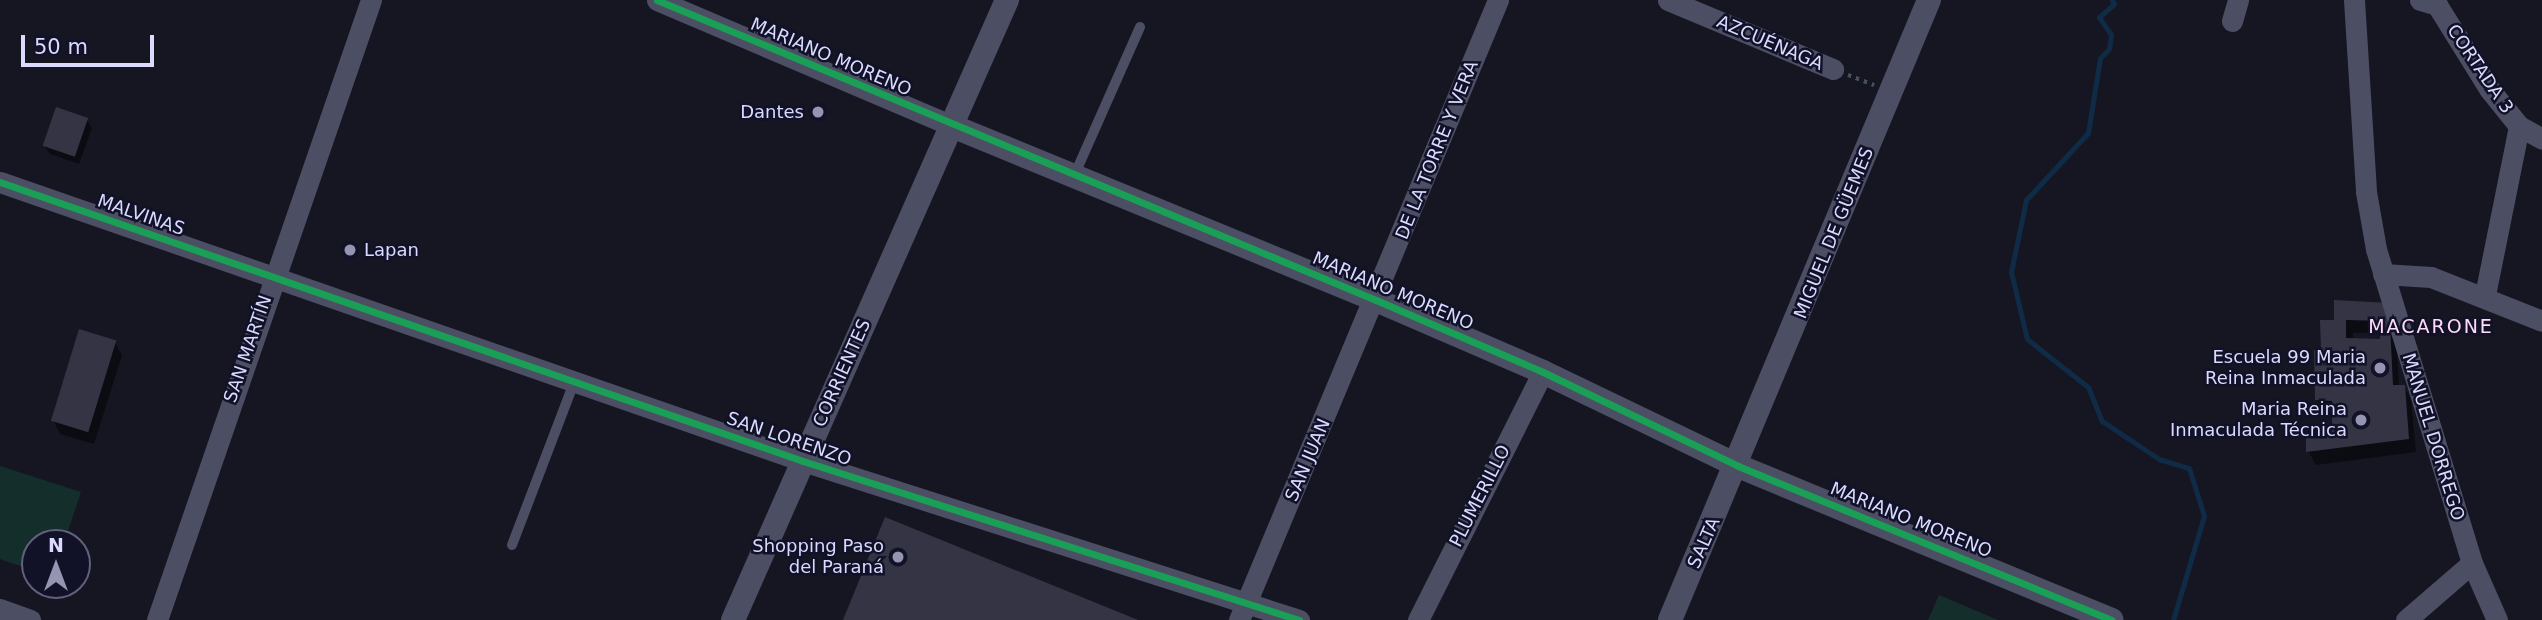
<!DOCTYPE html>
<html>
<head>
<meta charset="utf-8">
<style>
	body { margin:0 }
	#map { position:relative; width:2542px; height:620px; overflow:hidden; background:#161623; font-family:"DejaVu Sans",sans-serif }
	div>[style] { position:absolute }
	.green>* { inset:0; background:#142e2b }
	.shadow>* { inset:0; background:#0007 }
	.stream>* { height:5px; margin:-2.5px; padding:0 2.5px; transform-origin:2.5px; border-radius:2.5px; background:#0f2b46 }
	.building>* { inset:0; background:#343445; transform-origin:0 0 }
	.path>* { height:3.5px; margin-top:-1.75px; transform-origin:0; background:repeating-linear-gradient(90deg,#44525c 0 3.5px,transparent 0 8.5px) }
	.service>* { height:10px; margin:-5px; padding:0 5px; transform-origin:5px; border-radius:5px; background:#4c4e63 }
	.minor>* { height:21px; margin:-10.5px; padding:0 10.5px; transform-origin:10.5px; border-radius:10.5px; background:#4c4e63 }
	.tertiary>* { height:24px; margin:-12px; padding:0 12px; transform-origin:12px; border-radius:12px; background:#4c4e63 }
	.cycleway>* { height:7px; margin:-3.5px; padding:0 3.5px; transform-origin:3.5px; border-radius:3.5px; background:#1a9f57 }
	.dots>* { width:19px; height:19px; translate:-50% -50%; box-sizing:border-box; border:4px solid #111128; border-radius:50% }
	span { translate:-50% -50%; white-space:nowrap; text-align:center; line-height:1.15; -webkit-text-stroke:5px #111128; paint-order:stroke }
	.street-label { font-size:18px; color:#d9dafe }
	.poi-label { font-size:18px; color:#d9dafe }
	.right { translate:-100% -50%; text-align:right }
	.left { translate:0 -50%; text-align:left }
	.neighbourhood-label { font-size:19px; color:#fedbf7; letter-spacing:2px }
	.north { position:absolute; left:21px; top:529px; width:70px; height:70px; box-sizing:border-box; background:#111128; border:2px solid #61617e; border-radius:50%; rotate:0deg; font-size:19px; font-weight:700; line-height:28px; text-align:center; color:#d9dafe }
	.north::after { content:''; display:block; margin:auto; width:24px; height:32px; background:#9595b1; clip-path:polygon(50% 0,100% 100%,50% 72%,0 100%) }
	.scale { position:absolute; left:21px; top:35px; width:133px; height:32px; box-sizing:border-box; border:4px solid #d9dafe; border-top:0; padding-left:9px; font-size:21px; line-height:24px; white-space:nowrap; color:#d9dafe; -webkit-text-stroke:5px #111128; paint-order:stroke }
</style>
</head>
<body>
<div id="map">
	<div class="green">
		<i style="clip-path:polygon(0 466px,81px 492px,64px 543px,35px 543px,35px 571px,0 559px)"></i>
		<i style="clip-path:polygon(1939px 595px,1998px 620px,1928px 620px)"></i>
	</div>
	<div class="shadow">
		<i style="clip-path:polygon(87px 120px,92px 128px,79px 164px,50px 154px,44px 145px)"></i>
		<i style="clip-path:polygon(evenodd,2336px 302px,2395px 318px,2399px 386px,2404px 386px,2411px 400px,2416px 452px,2316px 465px,2308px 451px,2334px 437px,2334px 414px,2325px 413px,2317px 400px,2323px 352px,2336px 321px,2336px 302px,2353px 333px,2382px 333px,2382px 340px,2353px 340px,2353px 333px)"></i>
		<i style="clip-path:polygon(114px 341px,122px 355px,94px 444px,60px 434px,53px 420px)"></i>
	</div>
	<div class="stream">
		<i style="left:2112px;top:0;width:4px;rotate:63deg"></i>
		<i style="left:2114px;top:4px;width:20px;rotate:139deg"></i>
		<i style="left:2099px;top:17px;width:22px;rotate:56deg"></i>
		<i style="left:2111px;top:35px;width:14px;rotate:98deg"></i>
		<i style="left:2109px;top:49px;width:13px;rotate:135deg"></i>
		<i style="left:2100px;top:58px;width:76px;rotate:99.1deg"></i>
		<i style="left:2088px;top:133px;width:91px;rotate:132.8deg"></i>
		<i style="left:2026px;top:200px;width:74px;rotate:101.8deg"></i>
		<i style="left:2011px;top:272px;width:69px;rotate:76.6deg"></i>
		<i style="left:2027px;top:339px;width:78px;rotate:38.2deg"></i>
		<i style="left:2088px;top:387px;width:37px;rotate:68deg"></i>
		<i style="left:2102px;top:421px;width:69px;rotate:33.7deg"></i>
		<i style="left:2159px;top:459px;width:31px;rotate:17deg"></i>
		<i style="left:2189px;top:468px;width:50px;rotate:72.6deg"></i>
		<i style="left:2204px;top:516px;width:109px;rotate:106.6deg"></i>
	</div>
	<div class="building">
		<i style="left:56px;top:107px;width:34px;height:41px;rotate:19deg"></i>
		<i style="clip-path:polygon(evenodd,2334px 300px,2389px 303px,2393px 385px,2405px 385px,2409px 439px,2306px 452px,2306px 437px,2332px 436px,2332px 401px,2315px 400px,2314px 350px,2321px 350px,2320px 320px,2334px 320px,2334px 300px,2346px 320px,2381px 321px,2380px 339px,2346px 338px,2346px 320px)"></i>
		<i style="left:79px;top:329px;width:39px;height:96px;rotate:17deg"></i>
		<i style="clip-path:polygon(885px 517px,1138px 620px,843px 620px)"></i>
	</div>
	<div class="path">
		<i style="left:1848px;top:75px;width:28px;rotate:21deg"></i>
	</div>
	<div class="service">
		<i style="left:1074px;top:176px;width:163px;rotate:-66.1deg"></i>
		<i style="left:512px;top:545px;width:177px;rotate:-69.1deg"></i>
	</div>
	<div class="minor">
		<i style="left:657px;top:0;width:321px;rotate:23.1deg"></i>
		<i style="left:1668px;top:0;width:179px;rotate:22.7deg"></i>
		<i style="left:2354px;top:0;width:192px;rotate:86.4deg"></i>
		<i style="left:2366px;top:192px;width:58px;rotate:80deg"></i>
		<i style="left:2376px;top:249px;width:328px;rotate:73deg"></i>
		<i style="left:2472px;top:563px;width:62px;rotate:66.3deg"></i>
		<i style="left:2420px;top:0;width:18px;rotate:16deg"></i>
		<i style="left:2437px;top:5px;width:100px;rotate:58.1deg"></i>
		<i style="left:2490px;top:90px;width:46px;rotate:51.1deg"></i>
		<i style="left:2519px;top:126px;width:26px;rotate:29deg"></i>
		<i style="left:2232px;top:21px;width:22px;rotate:-74deg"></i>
		<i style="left:0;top:182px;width:850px;rotate:19.16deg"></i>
		<i style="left:803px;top:461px;width:521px;rotate:17.77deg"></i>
		<i style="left:2383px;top:274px;width:48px;rotate:3.6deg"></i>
		<i style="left:2431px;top:277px;width:119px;rotate:21.6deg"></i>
		<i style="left:2485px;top:295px;width:172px;rotate:-78.6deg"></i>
		<i style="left:0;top:609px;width:32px;rotate:20deg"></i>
		<i style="left:157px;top:620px;width:656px;rotate:-70.96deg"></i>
		<i style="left:1239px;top:620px;width:672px;rotate:-67.33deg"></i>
		<i style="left:1418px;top:620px;width:278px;rotate:-63.3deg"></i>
		<i style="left:2406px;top:620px;width:87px;rotate:-40.8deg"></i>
	</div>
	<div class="tertiary">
		<i style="left:952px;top:126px;width:458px;rotate:22.3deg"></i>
		<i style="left:1376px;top:300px;width:182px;rotate:23.3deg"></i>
		<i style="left:1543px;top:372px;width:216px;rotate:25.7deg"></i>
		<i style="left:1738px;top:466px;width:404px;rotate:22.4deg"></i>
		<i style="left:733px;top:620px;width:678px;rotate:-66.16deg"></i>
		<i style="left:1670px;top:620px;width:672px;rotate:-67.33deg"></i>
	</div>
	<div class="cycleway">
		<i style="left:657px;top:0;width:779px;rotate:22.65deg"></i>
		<i style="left:1376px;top:300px;width:182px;rotate:23.3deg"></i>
		<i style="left:1543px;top:372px;width:216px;rotate:25.7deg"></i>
		<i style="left:1738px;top:466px;width:404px;rotate:22.4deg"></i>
		<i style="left:0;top:182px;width:850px;rotate:19.16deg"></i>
		<i style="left:803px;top:461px;width:521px;rotate:17.77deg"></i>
	</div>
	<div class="dots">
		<i style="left:818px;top:112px;background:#9595b1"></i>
		<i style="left:350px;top:250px;background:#9595b1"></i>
		<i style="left:2380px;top:368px;background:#9595b1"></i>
		<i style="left:2361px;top:420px;background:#9595b1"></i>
		<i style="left:898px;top:557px;background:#9595b1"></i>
	</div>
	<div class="street-label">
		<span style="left:1770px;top:43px;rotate:23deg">AZCUÉNAGA</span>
		<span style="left:831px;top:57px;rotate:23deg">MARIANO MORENO</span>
		<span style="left:2480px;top:69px;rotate:56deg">CORTADA 3</span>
		<span style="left:1437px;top:150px;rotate:-68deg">DE LA TORRE Y VERA</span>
		<span style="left:141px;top:215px;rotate:19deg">MALVINAS</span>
		<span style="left:1834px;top:233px;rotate:-68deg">MIGUEL DE GÜEMES</span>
		<span style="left:1393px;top:291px;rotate:23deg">MARIANO MORENO</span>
		<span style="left:248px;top:349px;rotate:-71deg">SAN MARTÍN</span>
		<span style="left:842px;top:373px;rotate:-66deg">CORRIENTES</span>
		<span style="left:2433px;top:437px;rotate:73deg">MANUEL DORREGO</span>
		<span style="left:789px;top:439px;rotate:19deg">SAN LORENZO</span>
		<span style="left:1308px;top:460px;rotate:-67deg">SAN JUAN</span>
		<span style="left:1480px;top:496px;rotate:-63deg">PLUMERILLO</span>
		<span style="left:1911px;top:520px;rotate:22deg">MARIANO MORENO</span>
		<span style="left:1704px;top:543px;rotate:-66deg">SALTA</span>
	</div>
	<div class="poi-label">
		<span class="right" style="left:804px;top:112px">Dantes</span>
		<span class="left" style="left:364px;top:250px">Lapan</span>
		<span class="right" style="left:2366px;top:368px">Escuela 99 Maria<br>Reina Inmaculada</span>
		<span class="right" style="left:2347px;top:420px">Maria Reina<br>Inmaculada Técnica</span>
		<span class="right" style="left:884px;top:557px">Shopping Paso<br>del Paraná</span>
	</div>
	<div class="neighbourhood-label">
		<span style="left:2431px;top:327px">MACARONE</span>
	</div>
	<div class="north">N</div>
	<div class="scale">50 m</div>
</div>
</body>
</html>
